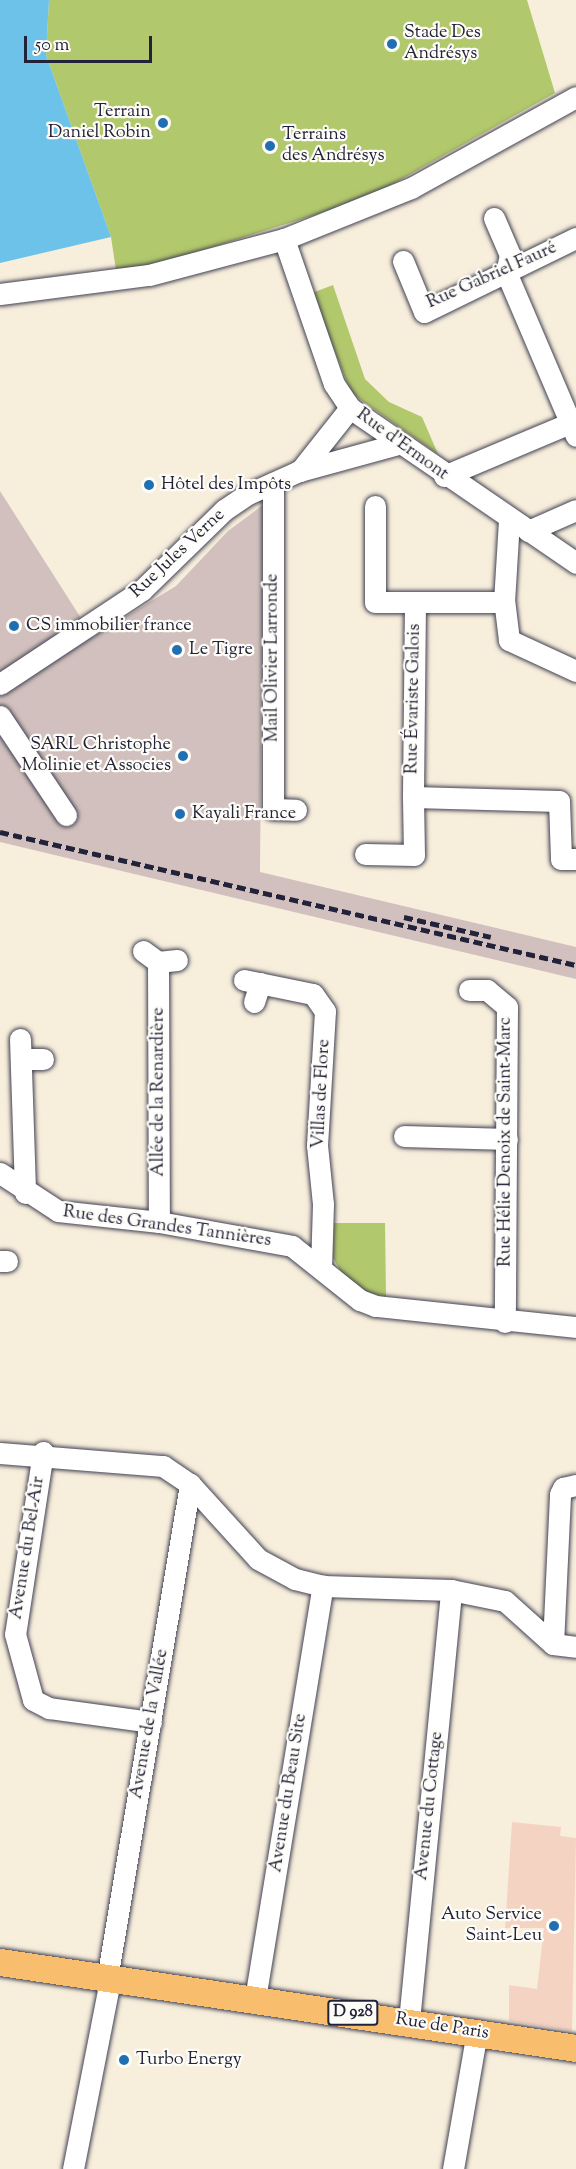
<!DOCTYPE html>
<html>
<head>
<meta charset="utf-8">
<style>
	body { margin:0 }
	#map { position:relative; width:576px; height:2169px; overflow:hidden; background:#f7eedc; font-family:"Sorts Mill Goudy",serif }
	div>[style] { position:absolute }
	.built>* { inset:0; background:#f5d3c2 }
	.industrial>* { inset:0; background:#d1c0bd }
	.green>* { inset:0; background:#b2c86c }
	.water>* { inset:0; background:#6cc2e9 }
	.roads { filter:drop-shadow(0 0 2px #424153) drop-shadow(0 0 2px #424153) }
	.minor>* { height:21px; margin:-10.5px; padding:0 10.5px; transform-origin:10.5px; border-radius:10.5px; background:#fff }
	.major>* { height:27px; margin:-13.5px; padding:0 13.5px; transform-origin:13.5px; border-radius:13.5px; background:#f9be6d }
	.rail>* { height:4.5px; margin-top:-2.25px; transform-origin:0; background:repeating-linear-gradient(90deg,#22223b 0 9px,transparent 0 13.5px) }
	.dots>* { width:16px; height:16px; translate:-50% -50%; box-sizing:border-box; border:3px solid #fdfcf7; border-radius:50% }
	span { translate:-50% -50%; white-space:nowrap; text-align:center; line-height:1.15; -webkit-text-stroke:4.5px #fdfcf7; paint-order:stroke }
	.shield-label span { padding:2px 4px; background:#fdfcf7; border:2px solid; border-radius:4px; -webkit-text-stroke-width:0 }
	.shield-label { font-size:16px; color:#22223b; font-weight:700 }
	.poi-label { font-size:18px; color:#22223b }
	.left { translate:0 -50%; text-align:left }
	.right { translate:-100% -50%; text-align:right }
	.street-label { font-size:18px; color:#22223b }
	.scale { position:absolute; left:24px; top:36px; width:128px; height:27px; box-sizing:border-box; border:3px solid #22223b; border-top:0; padding-left:8px; font-size:18px; line-height:21px; white-space:nowrap; color:#22223b; -webkit-text-stroke:4px #fdfcf7; paint-order:stroke }
</style>
</head>
<body>
<div id="map">
	<div class="built">
		<i style="clip-path:polygon(512px 1822px,561px 1827px,560px 1836px,576px 1838px,572px 2031px,509px 2021px,509px 1985px,537px 1989px,544px 1928px,505px 1928px)"></i>
	</div>
	<div class="industrial">
		<i style="clip-path:polygon(0 491px,93px 637px,176px 586px,228px 531px,263px 505px,260px 872px,576px 947px,576px 979px,0 842px)"></i>
	</div>
	<div class="green">
		<i style="clip-path:polygon(49px 0,527px 0,555px 93px,366px 199px,117px 277px,111px 237px,46px 55px)"></i>
		<i style="clip-path:polygon(333px 285px,365px 379px,389px 402px,422px 417px,438px 454px,351px 393px,312px 293px)"></i>
		<i style="clip-path:polygon(334px 1223px,385px 1223px,386px 1297px,368px 1293px,343px 1275px,333px 1258px)"></i>
	</div>
	<div class="water">
		<i style="clip-path:polygon(0 0,49px 0,46px 55px,111px 237px,0 263px)"></i>
	</div>
	<div class="roads">
		<div class="minor">
			<i style="left:494px;top:218px;width:40px;rotate:66.6deg"></i>
			<i style="left:510px;top:255px;width:17px;rotate:103deg"></i>
			<i style="left:506px;top:272px;width:178px;rotate:66.9deg"></i>
			<i style="left:284px;top:239px;width:153px;rotate:71deg"></i>
			<i style="left:334px;top:384px;width:29px;rotate:56deg"></i>
			<i style="left:350px;top:408px;width:274px;rotate:34.4deg"></i>
			<i style="left:403px;top:261px;width:55px;rotate:67.6deg"></i>
			<i style="left:424px;top:312px;width:169px;rotate:-26deg"></i>
			<i style="left:0;top:294px;width:150px;rotate:-7.3deg"></i>
			<i style="left:149px;top:275px;width:140px;rotate:-14.9deg"></i>
			<i style="left:284px;top:239px;width:137px;rotate:-21.9deg"></i>
			<i style="left:411px;top:188px;width:188px;rotate:-28.9deg"></i>
			<i style="left:300px;top:471px;width:80px;rotate:-51.6deg"></i>
			<i style="left:444px;top:476px;width:137px;rotate:-22.8deg"></i>
			<i style="left:273px;top:483px;width:326px;rotate:90deg"></i>
			<i style="left:273px;top:809px;width:23px;rotate:2deg"></i>
			<i style="left:375px;top:506px;width:96px;rotate:90deg"></i>
			<i style="left:375px;top:602px;width:40px"></i>
			<i style="left:528px;top:531px;width:52px;rotate:-23.6deg"></i>
			<i style="left:504px;top:602px;width:82px;rotate:-86.5deg"></i>
			<i style="left:576px;top:671px;width:74px;rotate:-155.2deg"></i>
			<i style="left:509px;top:640px;width:38px;rotate:-97deg"></i>
			<i style="left:504px;top:602px;width:89px;rotate:180deg"></i>
			<i style="left:415px;top:602px;width:195px;rotate:90.6deg"></i>
			<i style="left:413px;top:797px;width:146px;rotate:1.6deg"></i>
			<i style="left:559px;top:801px;width:58px;rotate:88deg"></i>
			<i style="left:561px;top:859px;width:15px"></i>
			<i style="left:0;top:684px;width:170px;rotate:-33.5deg"></i>
			<i style="left:142px;top:590px;width:115px;rotate:-44.3deg"></i>
			<i style="left:224px;top:510px;width:29px;rotate:-34deg"></i>
			<i style="left:248px;top:494px;width:56px;rotate:-24.3deg"></i>
			<i style="left:299px;top:471px;width:103px;rotate:-15.3deg"></i>
			<i style="left:0;top:716px;width:119px;rotate:56.3deg"></i>
			<i style="left:365px;top:854px;width:49px;rotate:1.2deg"></i>
			<i style="left:414px;top:855px;width:58px;rotate:-91deg"></i>
			<i style="left:143px;top:951px;width:19px;rotate:36deg"></i>
			<i style="left:158px;top:962px;width:19px;rotate:-6deg"></i>
			<i style="left:158px;top:962px;width:260px;rotate:89.8deg"></i>
			<i style="left:244px;top:980px;width:70px;rotate:11.5deg"></i>
			<i style="left:313px;top:994px;width:21px;rotate:55deg"></i>
			<i style="left:325px;top:1011px;width:134px;rotate:93.4deg"></i>
			<i style="left:317px;top:1145px;width:59px;rotate:84.2deg"></i>
			<i style="left:323px;top:1204px;width:64px;rotate:91.8deg"></i>
			<i style="left:469px;top:990px;width:18px"></i>
			<i style="left:487px;top:990px;width:26px;rotate:40deg"></i>
			<i style="left:507px;top:1007px;width:315px;rotate:90.4deg"></i>
			<i style="left:254px;top:1002px;width:20px;rotate:-72deg"></i>
			<i style="left:20px;top:1039px;width:154px;rotate:88.1deg"></i>
			<i style="left:21px;top:1059px;width:22px"></i>
			<i style="left:404px;top:1136px;width:103px;rotate:1.7deg"></i>
			<i style="left:0;top:1173px;width:69px;rotate:33.2deg"></i>
			<i style="left:58px;top:1211px;width:102px;rotate:6.2deg"></i>
			<i style="left:159px;top:1222px;width:135px;rotate:10.2deg"></i>
			<i style="left:292px;top:1246px;width:87px;rotate:38.5deg"></i>
			<i style="left:360px;top:1300px;width:17px;rotate:21deg"></i>
			<i style="left:376px;top:1306px;width:201px;rotate:6deg"></i>
			<i style="left:0;top:1261px;width:7px"></i>
			<i style="left:43px;top:1452px;width:184px;rotate:98.7deg"></i>
			<i style="left:15px;top:1634px;width:68px;rotate:74.7deg"></i>
			<i style="left:33px;top:1700px;width:18px;rotate:27deg"></i>
			<i style="left:49px;top:1708px;width:103px;rotate:7.8deg"></i>
			<i style="left:0;top:1453px;width:164px;rotate:4.6deg"></i>
			<i style="left:163px;top:1466px;width:32px;rotate:34deg"></i>
			<i style="left:190px;top:1484px;width:101px;rotate:47.8deg"></i>
			<i style="left:258px;top:1559px;width:42px;rotate:28.4deg"></i>
			<i style="left:295px;top:1579px;width:29px;rotate:14deg"></i>
			<i style="left:323px;top:1586px;width:128px;rotate:1.8deg"></i>
			<i style="left:451px;top:1590px;width:55px;rotate:11.5deg"></i>
			<i style="left:505px;top:1601px;width:64px;rotate:41.9deg"></i>
			<i style="left:553px;top:1644px;width:23px;rotate:7deg"></i>
			<i style="left:553px;top:1644px;width:150px;rotate:-87.3deg"></i>
			<i style="left:560px;top:1494px;width:7px;rotate:-63deg"></i>
			<i style="left:563px;top:1488px;width:13px;rotate:-13deg"></i>
			<i style="left:107px;top:1979px;width:502px;rotate:-80.48deg"></i>
			<i style="left:255px;top:1999px;width:419px;rotate:-80.7deg"></i>
			<i style="left:409px;top:2021px;width:433px;rotate:-84.4deg"></i>
			<i style="left:73px;top:2169px;width:193px;rotate:-78.9deg"></i>
			<i style="left:453px;top:2169px;width:140px;rotate:-80.1deg"></i>
		</div>
		<div class="major">
			<i style="left:0;top:1962px;width:582px;rotate:8.49deg"></i>
		</div>
	</div>
	<div class="rail">
		<i style="left:0;top:832px;width:591px;rotate:13deg"></i>
		<i style="left:404px;top:917px;width:89px;rotate:12.9deg"></i>
	</div>
	<div class="dots">
		<i style="left:392px;top:44px;background:#1f6fb2"></i>
		<i style="left:163px;top:123px;background:#1f6fb2"></i>
		<i style="left:270px;top:146px;background:#1f6fb2"></i>
		<i style="left:149px;top:485px;background:#1f6fb2"></i>
		<i style="left:14px;top:626px;background:#1f6fb2"></i>
		<i style="left:177px;top:650px;background:#1f6fb2"></i>
		<i style="left:183px;top:756px;background:#1f6fb2"></i>
		<i style="left:180px;top:814px;background:#1f6fb2"></i>
		<i style="left:554px;top:1926px;background:#1f6fb2"></i>
		<i style="left:124px;top:2060px;background:#1f6fb2"></i>
	</div>
	<div class="shield-label">
		<span style="left:353px;top:2013px">D 928</span>
	</div>
	<div class="poi-label">
		<span class="left" style="left:404px;top:44px">Stade Des<br>Andrésys</span>
		<span class="right" style="left:151px;top:123px">Terrain<br>Daniel Robin</span>
		<span class="left" style="left:282px;top:146px">Terrains<br>des Andrésys</span>
		<span class="left" style="left:161px;top:485px">Hôtel des Impôts</span>
		<span class="left" style="left:26px;top:626px">CS immobilier france</span>
		<span class="left" style="left:189px;top:650px">Le Tigre</span>
		<span class="right" style="left:171px;top:756px">SARL Christophe<br>Molinie et Associes</span>
		<span class="left" style="left:192px;top:814px">Kayali France</span>
		<span class="right" style="left:542px;top:1926px">Auto Service<br>Saint-Leu</span>
		<span class="left" style="left:136px;top:2060px">Turbo Energy</span>
	</div>
	<div class="street-label">
		<span style="left:492px;top:276px;rotate:-24deg">Rue Gabriel Fauré</span>
		<span style="left:402px;top:445px;rotate:36deg">Rue d'Ermont</span>
		<span style="left:178px;top:554px;rotate:-43deg">Rue Jules Verne</span>
		<span style="left:273px;top:658px;rotate:-90deg">Mail Olivier Larronde</span>
		<span style="left:414px;top:699px;rotate:-89deg">Rue Évariste Galois</span>
		<span style="left:159px;top:1092px;rotate:-90deg">Allée de la Renardière</span>
		<span style="left:322px;top:1094px;rotate:-87deg">Villas de Flore</span>
		<span style="left:506px;top:1142px;rotate:-90deg">Rue Hélie Denoix de Saint-Marc</span>
		<span style="left:167px;top:1227px;rotate:8deg">Rue des Grandes Tannières</span>
		<span style="left:28px;top:1548px;rotate:-81deg">Avenue du Bel-Air</span>
		<span style="left:150px;top:1724px;rotate:-80deg">Avenue de la Vallée</span>
		<span style="left:289px;top:1793px;rotate:-81deg">Avenue du Beau Site</span>
		<span style="left:430px;top:1806px;rotate:-84deg">Avenue du Cottage</span>
		<span style="left:442px;top:2027px;rotate:9deg">Rue de Paris</span>
	</div>
	<div class="scale">50 m</div>
</div>
</body>
</html>
